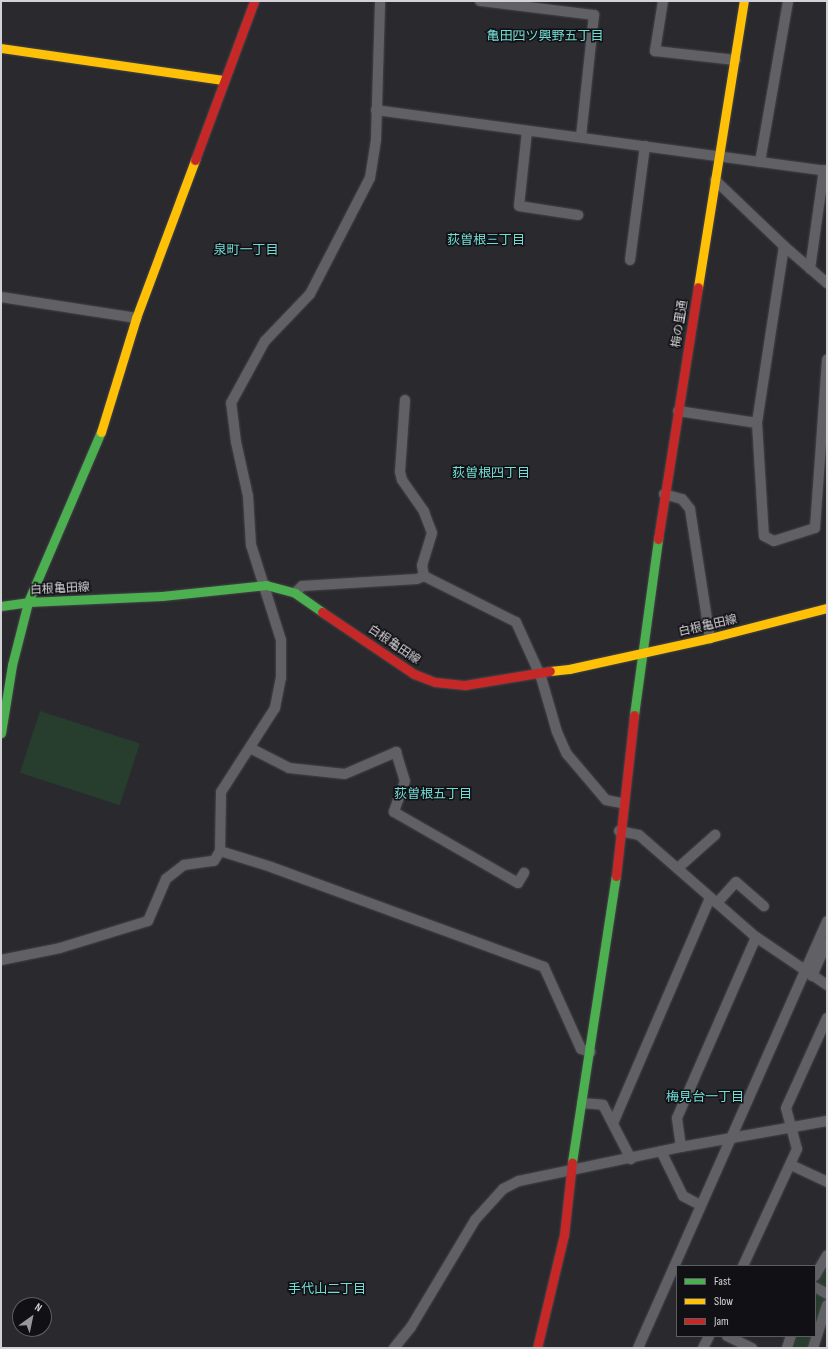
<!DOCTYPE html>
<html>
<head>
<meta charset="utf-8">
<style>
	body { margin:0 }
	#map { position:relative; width:828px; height:1349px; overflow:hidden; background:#29292e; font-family:"Sofia Sans Condensed","Noto Sans JP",sans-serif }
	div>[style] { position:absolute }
	.green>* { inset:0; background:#273e2f; transform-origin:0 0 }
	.roads { filter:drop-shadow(0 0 1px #454548) drop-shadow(0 0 1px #454548) }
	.street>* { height:10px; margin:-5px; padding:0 5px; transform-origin:5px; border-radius:5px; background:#616165 }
	.fast>* { height:9px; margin:-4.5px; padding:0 4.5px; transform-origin:4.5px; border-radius:4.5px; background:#4caf50 }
	.slow>* { height:9px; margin:-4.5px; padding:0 4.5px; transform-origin:4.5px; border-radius:4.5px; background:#ffc107 }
	.jam>* { height:9px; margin:-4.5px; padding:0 4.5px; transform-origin:4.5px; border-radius:4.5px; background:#c62828 }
	span { translate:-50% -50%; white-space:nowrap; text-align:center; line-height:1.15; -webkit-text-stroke:3px #111014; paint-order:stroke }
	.street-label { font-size:12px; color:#d2d2d7 }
	.neighbourhood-label { font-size:13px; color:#72ddd4 }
	.frame { position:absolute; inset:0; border:2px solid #d2d2d7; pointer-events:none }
	.legend { position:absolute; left:676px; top:1265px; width:140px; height:72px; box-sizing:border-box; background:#111014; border:1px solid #5e5e62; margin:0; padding:5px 7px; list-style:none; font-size:12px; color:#d2d2d7 }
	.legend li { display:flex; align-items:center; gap:8px; height:20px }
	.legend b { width:20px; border:1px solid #5e5e62 }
	.north { position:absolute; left:12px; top:1297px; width:40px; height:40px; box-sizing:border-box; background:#111014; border:1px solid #5e5e62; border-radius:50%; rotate:33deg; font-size:11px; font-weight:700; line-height:16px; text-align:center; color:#d2d2d7 }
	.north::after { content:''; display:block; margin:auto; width:14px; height:18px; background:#97979c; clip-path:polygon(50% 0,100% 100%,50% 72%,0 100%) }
</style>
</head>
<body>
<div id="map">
	<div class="green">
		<i style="left:40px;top:711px;width:105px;height:65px;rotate:18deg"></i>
		<i style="clip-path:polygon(827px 1267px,827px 1296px,815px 1325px,815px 1287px)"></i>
		<i style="clip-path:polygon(797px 1336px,811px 1336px,808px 1348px,794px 1348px)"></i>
	</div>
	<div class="roads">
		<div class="street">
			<i style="left:480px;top:1px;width:115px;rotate:7deg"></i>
			<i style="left:594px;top:15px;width:122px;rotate:96.1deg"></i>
			<i style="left:663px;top:1px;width:51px;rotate:99.1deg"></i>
			<i style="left:655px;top:51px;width:81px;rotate:6.4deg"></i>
			<i style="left:376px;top:110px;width:455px;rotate:7.7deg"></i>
			<i style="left:527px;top:131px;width:75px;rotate:96.1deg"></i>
			<i style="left:519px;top:206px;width:60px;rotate:8.7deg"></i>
			<i style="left:760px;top:162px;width:163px;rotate:-80.1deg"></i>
			<i style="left:715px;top:180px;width:95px;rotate:43.7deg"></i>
			<i style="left:784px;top:246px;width:57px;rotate:40.7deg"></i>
			<i style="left:784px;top:246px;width:179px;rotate:98.7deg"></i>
			<i style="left:757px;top:423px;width:113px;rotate:86.5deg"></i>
			<i style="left:764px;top:536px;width:11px;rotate:27deg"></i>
			<i style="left:774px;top:541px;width:43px;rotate:-17.6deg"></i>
			<i style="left:815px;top:528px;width:169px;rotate:-85.9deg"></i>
			<i style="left:630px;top:260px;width:115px;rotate:-82.5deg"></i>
			<i style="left:810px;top:269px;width:100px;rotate:-82deg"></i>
			<i style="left:1px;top:297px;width:137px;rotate:8.8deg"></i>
			<i style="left:405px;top:400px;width:72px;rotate:94deg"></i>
			<i style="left:400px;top:472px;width:8px;rotate:76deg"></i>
			<i style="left:402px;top:480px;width:39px;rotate:55deg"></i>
			<i style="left:424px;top:512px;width:22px;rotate:69deg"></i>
			<i style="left:432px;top:533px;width:34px;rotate:107deg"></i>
			<i style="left:422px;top:565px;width:11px;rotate:80deg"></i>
			<i style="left:678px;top:411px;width:80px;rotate:8.6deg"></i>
			<i style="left:664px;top:494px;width:19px;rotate:16deg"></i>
			<i style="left:682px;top:499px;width:13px;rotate:51deg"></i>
			<i style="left:690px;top:509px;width:131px;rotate:81.2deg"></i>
			<i style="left:295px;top:593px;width:10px;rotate:-45deg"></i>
			<i style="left:302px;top:586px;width:115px;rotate:-3.5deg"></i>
			<i style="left:417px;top:579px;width:8px;rotate:-23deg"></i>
			<i style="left:424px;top:576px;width:103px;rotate:26.6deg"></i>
			<i style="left:516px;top:622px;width:60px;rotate:65.6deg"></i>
			<i style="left:541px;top:677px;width:57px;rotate:73.8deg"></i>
			<i style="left:557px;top:732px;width:24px;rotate:66deg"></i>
			<i style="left:567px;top:754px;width:60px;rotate:49.7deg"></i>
			<i style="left:606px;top:800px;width:16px;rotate:11deg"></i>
			<i style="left:250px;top:748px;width:44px;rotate:27.1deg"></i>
			<i style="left:289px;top:768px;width:56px;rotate:6.1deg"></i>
			<i style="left:345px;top:774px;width:56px;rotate:-23.3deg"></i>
			<i style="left:396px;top:752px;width:30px;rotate:73deg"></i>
			<i style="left:405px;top:781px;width:33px;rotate:110deg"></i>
			<i style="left:394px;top:812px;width:143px;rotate:29.8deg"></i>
			<i style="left:518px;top:883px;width:12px;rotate:-59deg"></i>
			<i style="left:619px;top:831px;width:20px;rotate:11deg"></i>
			<i style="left:639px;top:835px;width:155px;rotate:41.1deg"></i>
			<i style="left:756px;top:937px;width:86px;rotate:34.1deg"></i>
			<i style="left:220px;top:851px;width:53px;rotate:17.4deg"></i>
			<i style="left:271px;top:867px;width:291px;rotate:20.1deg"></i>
			<i style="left:544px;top:967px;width:90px;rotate:65.7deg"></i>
			<i style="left:581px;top:1049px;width:10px;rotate:17deg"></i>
			<i style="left:678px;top:868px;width:50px;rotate:-41.7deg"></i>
			<i style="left:717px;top:903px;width:28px;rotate:-48deg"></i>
			<i style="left:736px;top:882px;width:37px;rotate:41deg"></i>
			<i style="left:1px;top:960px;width:60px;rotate:-11.5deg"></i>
			<i style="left:60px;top:948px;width:92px;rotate:-17.1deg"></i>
			<i style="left:148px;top:921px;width:46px;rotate:-66.8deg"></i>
			<i style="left:166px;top:879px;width:23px;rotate:-38deg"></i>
			<i style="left:184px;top:865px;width:30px;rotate:-8deg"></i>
			<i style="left:214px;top:861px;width:12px;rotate:-59deg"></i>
			<i style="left:220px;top:851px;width:59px;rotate:-89deg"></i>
			<i style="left:221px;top:792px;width:100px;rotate:-57.3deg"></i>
			<i style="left:275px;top:708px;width:31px;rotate:-79deg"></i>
			<i style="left:281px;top:678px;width:38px;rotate:-90deg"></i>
			<i style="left:281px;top:640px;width:100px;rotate:-107.5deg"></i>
			<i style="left:251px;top:545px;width:49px;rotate:-93.5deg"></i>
			<i style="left:248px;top:496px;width:55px;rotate:-102.5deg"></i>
			<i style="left:236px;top:442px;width:39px;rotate:-97deg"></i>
			<i style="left:231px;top:403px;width:71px;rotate:-61.3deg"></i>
			<i style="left:265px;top:341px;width:65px;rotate:-46.2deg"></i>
			<i style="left:310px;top:294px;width:131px;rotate:-62.7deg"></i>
			<i style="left:370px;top:178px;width:39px;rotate:-81deg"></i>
			<i style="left:376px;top:139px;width:138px;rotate:-88.3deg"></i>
			<i style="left:812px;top:976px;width:37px;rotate:-66deg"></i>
			<i style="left:582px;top:1103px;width:21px;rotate:5deg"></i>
			<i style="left:603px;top:1105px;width:61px;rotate:62.6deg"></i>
			<i style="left:614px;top:1121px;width:243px;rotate:-66.7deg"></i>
			<i style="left:681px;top:1147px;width:29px;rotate:-98deg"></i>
			<i style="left:677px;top:1118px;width:197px;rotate:-66.4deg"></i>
			<i style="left:661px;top:1151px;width:50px;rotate:63.9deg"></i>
			<i style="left:683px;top:1196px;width:19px;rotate:28deg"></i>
			<i style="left:791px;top:1165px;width:40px;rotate:25deg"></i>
			<i style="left:743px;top:1266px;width:129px;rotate:-65.2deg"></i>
			<i style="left:797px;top:1149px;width:42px;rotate:-105deg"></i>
			<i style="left:786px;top:1108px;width:99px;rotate:-65.5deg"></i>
			<i style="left:815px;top:1276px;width:24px;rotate:-60deg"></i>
			<i style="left:815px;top:1287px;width:14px;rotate:30deg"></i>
			<i style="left:727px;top:1336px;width:28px;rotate:26deg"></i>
			<i style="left:394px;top:1348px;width:27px;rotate:-51deg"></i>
			<i style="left:411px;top:1327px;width:125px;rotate:-59.1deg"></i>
			<i style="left:475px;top:1220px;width:42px;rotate:-47.9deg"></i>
			<i style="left:503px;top:1189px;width:18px;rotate:-27deg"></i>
			<i style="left:519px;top:1181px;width:166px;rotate:-11.9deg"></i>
			<i style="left:681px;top:1147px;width:148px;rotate:-10.1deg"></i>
			<i style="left:638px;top:1348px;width:467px;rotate:-66.1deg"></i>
			<i style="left:703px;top:1348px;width:13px;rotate:-63deg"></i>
			<i style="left:787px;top:1348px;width:13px;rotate:-72deg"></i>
			<i style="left:813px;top:1348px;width:45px;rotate:-72deg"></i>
		</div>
		<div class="fast">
			<i style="left:1px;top:606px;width:27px;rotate:-8deg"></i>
			<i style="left:28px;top:602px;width:134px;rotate:-2.6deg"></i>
			<i style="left:162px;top:596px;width:105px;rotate:-6deg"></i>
			<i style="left:266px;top:585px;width:30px;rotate:15deg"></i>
			<i style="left:295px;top:593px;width:33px;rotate:35deg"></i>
			<i style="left:634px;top:715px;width:178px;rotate:-82.2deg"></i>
			<i style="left:1px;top:733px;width:69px;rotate:-80.8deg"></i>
			<i style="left:12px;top:665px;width:65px;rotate:-75.7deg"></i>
			<i style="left:28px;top:602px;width:185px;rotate:-66.8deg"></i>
			<i style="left:572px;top:1162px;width:289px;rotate:-81.3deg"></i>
		</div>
		<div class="slow">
			<i style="left:1px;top:48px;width:225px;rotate:8.2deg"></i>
			<i style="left:698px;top:287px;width:290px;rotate:-80.9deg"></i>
			<i style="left:101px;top:432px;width:119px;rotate:-72.9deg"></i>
			<i style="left:136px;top:318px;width:169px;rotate:-69.5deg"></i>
			<i style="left:550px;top:671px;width:19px;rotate:-6deg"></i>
			<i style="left:569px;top:669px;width:144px;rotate:-12.4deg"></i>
			<i style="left:710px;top:638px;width:121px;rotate:-14.4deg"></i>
		</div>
		<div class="jam">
			<i style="left:195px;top:160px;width:170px;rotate:-69.6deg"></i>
			<i style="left:658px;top:539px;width:255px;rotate:-81deg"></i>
			<i style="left:322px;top:612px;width:111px;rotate:34deg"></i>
			<i style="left:414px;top:674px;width:22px;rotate:21deg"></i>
			<i style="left:435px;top:682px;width:30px;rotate:6deg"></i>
			<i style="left:465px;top:685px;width:86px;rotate:-9.4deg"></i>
			<i style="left:616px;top:876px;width:162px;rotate:-83.6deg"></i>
			<i style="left:537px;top:1348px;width:116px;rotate:-76.6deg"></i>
			<i style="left:564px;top:1235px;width:73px;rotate:-83.7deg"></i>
		</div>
	</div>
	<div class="street-label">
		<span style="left:680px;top:324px;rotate:-81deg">梅の里通</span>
		<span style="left:60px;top:589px;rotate:-3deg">白根亀田線</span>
		<span style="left:708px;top:626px;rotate:-13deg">白根亀田線</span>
		<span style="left:394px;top:645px;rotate:34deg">白根亀田線</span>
	</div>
	<div class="neighbourhood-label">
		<span style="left:545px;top:36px">亀田四ツ興野五丁目</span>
		<span style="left:486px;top:240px">荻曽根三丁目</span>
		<span style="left:246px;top:250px">泉町一丁目</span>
		<span style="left:491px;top:473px">荻曽根四丁目</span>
		<span style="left:433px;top:794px">荻曽根五丁目</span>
		<span style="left:705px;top:1097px">梅見台一丁目</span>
		<span style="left:327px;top:1289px">手代山二丁目</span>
	</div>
	<div class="frame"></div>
	<ul class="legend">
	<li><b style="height:5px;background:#4caf50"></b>Fast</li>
	<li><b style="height:5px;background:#ffc107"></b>Slow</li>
	<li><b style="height:5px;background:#c62828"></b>Jam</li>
	</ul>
	<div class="north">N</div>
</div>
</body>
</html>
